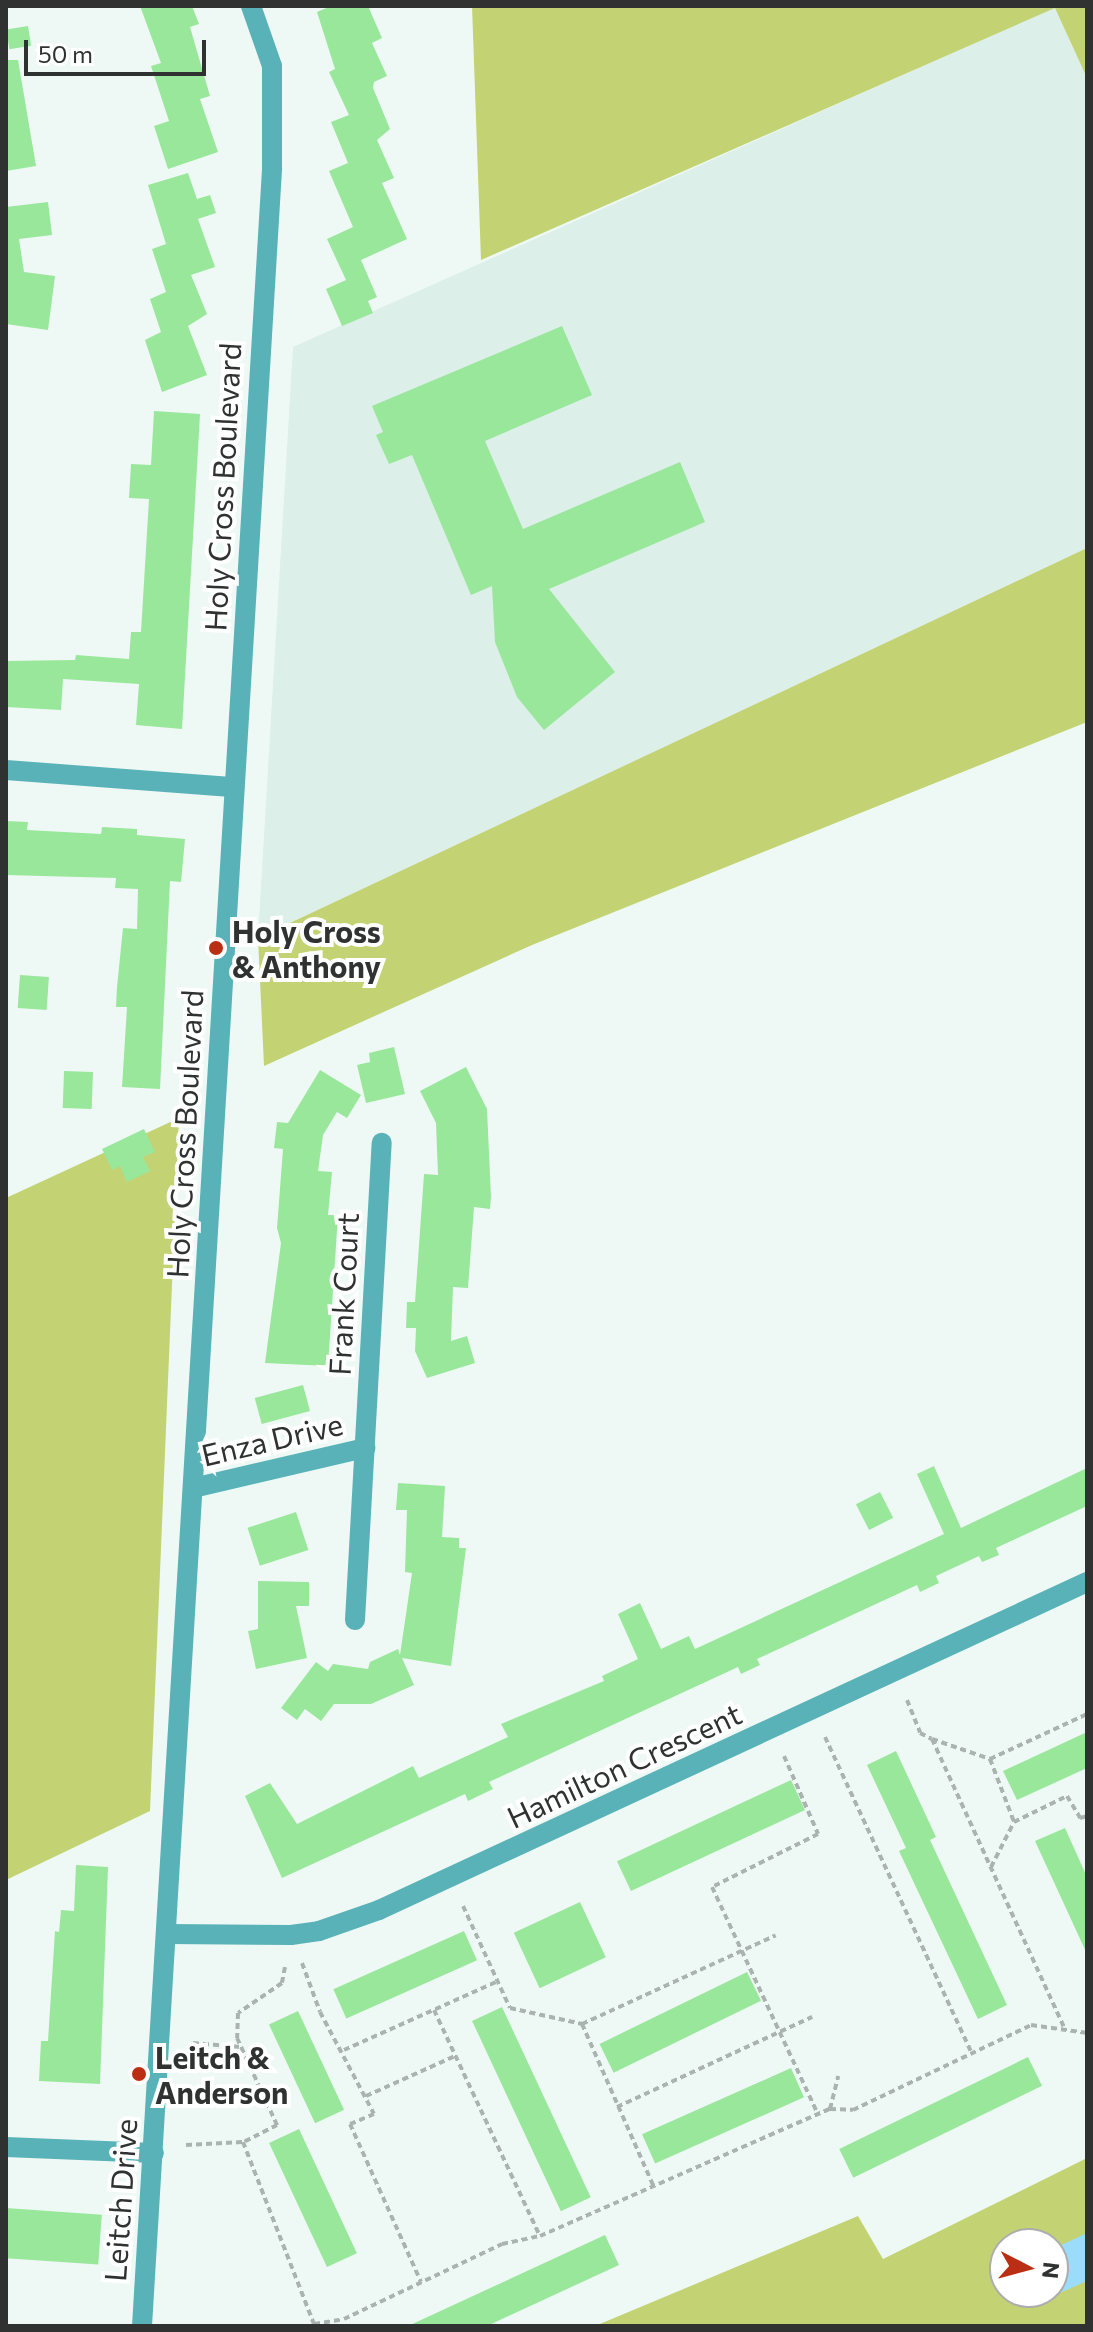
<!DOCTYPE html>
<html>
<head>
<meta charset="utf-8">
<style>
	body { margin:0 }
	#map { position:relative; width:1093px; height:2332px; overflow:hidden; background:#eef9f5; font-family:Commissioner,sans-serif }
	div>[style] { position:absolute }
	.built>* { inset:0; background:#dcefe8 }
	.green>* { inset:0; background:#c3d373 }
	.water>* { inset:0; background:#9bdcfb }
	.building>* { inset:0; background:#99e79b; transform-origin:0 0 }
	.path>* { height:4px; margin-top:-2px; transform-origin:0; background:repeating-linear-gradient(90deg,#abb3b1 0 6px,transparent 0 10px) }
	.minor>* { height:20px; margin:-10px; padding:0 10px; transform-origin:10px; border-radius:10px; background:#59b2b7 }
	.tertiary>* { height:20px; margin:-10px; padding:0 10px; transform-origin:10px; border-radius:10px; background:#59b2b7 }
	.dots>* { width:22px; height:22px; translate:-50% -50%; box-sizing:border-box; border:4px solid #fff; border-radius:50% }
	span { translate:-50% -50%; white-space:nowrap; text-align:center; line-height:1.15; -webkit-text-stroke:8px #fff; paint-order:stroke }
	.street-label { font-size:30px; color:#2f3231 }
	.poi-label { font-size:30px; color:#2f3231; font-weight:700 }
	.left { translate:0 -50%; text-align:left }
	.frame { position:absolute; inset:0; border:8px solid #2f3231; pointer-events:none }
	.north { position:absolute; left:989px; top:2228px; width:80px; height:80px; box-sizing:border-box; background:#fff; border:2px solid #acadad; border-radius:50%; rotate:96deg; font-size:22px; font-weight:700; line-height:32px; text-align:center; color:#2f3231 }
	.north::after { content:''; display:block; margin:auto; width:28px; height:36px; background:#ba2f13; clip-path:polygon(50% 0,100% 100%,50% 72%,0 100%) }
	.scale { position:absolute; left:24px; top:40px; width:182px; height:36px; box-sizing:border-box; border:4px solid #2f3231; border-top:0; padding-left:10px; font-size:24px; line-height:28px; white-space:nowrap; color:#2f3231; -webkit-text-stroke:6px #fff; paint-order:stroke }
</style>
</head>
<body>
<div id="map">
	<div class="built">
		<i style="clip-path:polygon(1055px 7px,1087px 78px,1087px 548px,258px 938px,293px 347px)"></i>
	</div>
	<div class="green">
		<i style="clip-path:polygon(472px 6px,1087px 6px,1087px 78px,1055px 8px,481px 260px)"></i>
		<i style="clip-path:polygon(1087px 548px,1087px 722px,532px 945px,264px 1066px,258px 938px)"></i>
		<i style="clip-path:polygon(179px 1118px,150px 1811px,6px 1880px,6px 1198px)"></i>
		<i style="clip-path:polygon(evenodd,1087px 2158px,1087px 2326px,595px 2326px,858px 2216px,883px 2259px,1087px 2158px,1005px 2244px,1053px 2244px,1053px 2292px,1005px 2292px,1005px 2244px)"></i>
	</div>
	<div class="water">
		<i style="clip-path:polygon(1087px 2233px,1087px 2281px,1055px 2295px,1053px 2249px)"></i>
	</div>
	<div class="building">
		<i style="clip-path:polygon(140px 6px,192px 6px,199px 24px,190px 27px,210px 96px,200px 99px,218px 152px,168px 169px,154px 126px,169px 121px,151px 66px,161px 63px)"></i>
		<i style="clip-path:polygon(331px 6px,368px 6px,382px 38px,372px 43px,387px 76px,374px 82px,373px 88px,390px 129px,377px 140px,394px 178px,382px 183px,407px 239px,361px 260px,377px 297px,368px 301px,373px 313px,342px 326px,326px 289px,346px 280px,327px 239px,353px 227px,329px 171px,348px 163px,331px 122px,349px 115px,329px 72px,335px 69px,317px 12px)"></i>
		<i style="left:28px;top:26px;width:20px;height:22px;rotate:81deg"></i>
		<i style="clip-path:polygon(6px 60px,18px 60px,36px 166px,6px 171px)"></i>
		<i style="clip-path:polygon(188px 173px,197px 199px,210px 195px,216px 213px,198px 219px,215px 267px,191px 275px,207px 314px,188px 326px,207px 375px,162px 392px,145px 340px,161px 332px,150px 299px,166px 292px,152px 249px,166px 244px,148px 185px)"></i>
		<i style="clip-path:polygon(48px 202px,52px 235px,19px 239px,24px 272px,55px 276px,48px 330px,6px 324px,6px 207px)"></i>
		<i style="clip-path:polygon(562px 326px,592px 395px,485px 441px,523px 529px,680px 462px,705px 522px,549px 589px,615px 672px,544px 730px,517px 697px,495px 642px,492px 586px,471px 595px,412px 455px,389px 464px,376px 435px,383px 432px,372px 406px)"></i>
		<i style="clip-path:polygon(154px 411px,200px 414px,182px 729px,136px 725px,139px 684px,63px 679px,61px 710px,6px 707px,6px 661px,75px 660px,76px 655px,129px 659px,131px 632px,141px 632px,149px 499px,129px 498px,131px 464px,151px 465px)"></i>
		<i style="clip-path:polygon(6px 821px,28px 822px,27px 830px,101px 834px,102px 827px,137px 829px,137px 835px,185px 839px,181px 882px,170px 881px,160px 1089px,122px 1087px,127px 1007px,116px 1007px,117px 987px,123px 928px,137px 929px,138px 889px,115px 888px,116px 878px,6px 875px)"></i>
		<i style="left:20px;top:975px;width:29px;height:33px;rotate:4deg"></i>
		<i style="clip-path:polygon(394px 1047px,405px 1094px,366px 1103px,357px 1065px,370px 1062px,369px 1053px)"></i>
		<i style="clip-path:polygon(466px 1067px,487px 1109px,491px 1197px,490px 1209px,474px 1207px,468px 1288px,453px 1287px,451px 1341px,467px 1336px,475px 1363px,427px 1378px,415px 1351px,416px 1328px,406px 1328px,407px 1302px,415px 1302px,424px 1174px,438px 1175px,436px 1123px,420px 1091px)"></i>
		<i style="clip-path:polygon(320px 1070px,361px 1095px,347px 1118px,337px 1112px,323px 1135px,318px 1171px,332px 1172px,328px 1215px,338px 1215px,328px 1366px,265px 1363px,281px 1243px,277px 1228px,283px 1149px,274px 1148px,277px 1122px,288px 1123px)"></i>
		<i style="left:64px;top:1071px;width:29px;height:37px;rotate:2deg"></i>
		<i style="clip-path:polygon(144px 1129px,155px 1152px,143px 1157px,150px 1171px,127px 1182px,120px 1166px,112px 1170px,102px 1149px)"></i>
		<i style="left:303px;top:1385px;width:27px;height:50px;rotate:75deg"></i>
		<i style="clip-path:polygon(934px 1466px,961px 1528px,1087px 1468px,1087px 1506px,996px 1548px,999px 1555px,982px 1562px,979px 1556px,936px 1576px,939px 1583px,920px 1592px,917px 1585px,757px 1659px,760px 1665px,741px 1674px,738px 1667px,489px 1782px,493px 1789px,468px 1801px,465px 1794px,282px 1878px,245px 1796px,270px 1783px,297px 1824px,413px 1766px,419px 1778px,508px 1737px,501px 1724px,604px 1681px,602px 1676px,638px 1659px,618px 1614px,640px 1603px,661px 1649px,689px 1636px,695px 1649px,944px 1534px,917px 1474px)"></i>
		<i style="clip-path:polygon(398px 1483px,445px 1486px,442px 1537px,459px 1538px,459px 1548px,466px 1548px,451px 1666px,402px 1658px,414px 1685px,371px 1704px,334px 1704px,321px 1721px,305px 1709px,297px 1720px,281px 1708px,316px 1662px,328px 1671px,333px 1664px,368px 1669px,370px 1662px,398px 1649px,400px 1655px,412px 1573px,405px 1572px,407px 1510px,396px 1510px)"></i>
		<i style="left:880px;top:1492px;width:29px;height:27px;rotate:63deg"></i>
		<i style="left:296px;top:1512px;width:40px;height:51px;rotate:72deg"></i>
		<i style="clip-path:polygon(258px 1581px,309px 1582px,309px 1606px,296px 1606px,307px 1658px,256px 1669px,248px 1631px,258px 1629px)"></i>
		<i style="clip-path:polygon(1087px 1732px,1087px 1768px,1017px 1800px,1003px 1771px)"></i>
		<i style="clip-path:polygon(896px 1751px,936px 1837px,930px 1840px,1007px 2005px,978px 2019px,899px 1851px,906px 1848px,867px 1765px)"></i>
		<i style="left:791px;top:1780px;width:33px;height:192px;rotate:65deg"></i>
		<i style="clip-path:polygon(1065px 1828px,1087px 1877px,1087px 1954px,1035px 1841px)"></i>
		<i style="clip-path:polygon(76px 1865px,108px 1867px,100px 2084px,39px 2081px,41px 2041px,48px 2041px,55px 1931px,59px 1932px,61px 1910px,74px 1911px)"></i>
		<i style="left:580px;top:1902px;width:61px;height:73px;rotate:65deg"></i>
		<i style="left:464px;top:1931px;width:32px;height:143px;rotate:66deg"></i>
		<i style="left:747px;top:1972px;width:32px;height:164px;rotate:64deg"></i>
		<i style="left:502px;top:2007px;width:210px;height:33px;rotate:65deg"></i>
		<i style="left:298px;top:2011px;width:109px;height:32px;rotate:65deg"></i>
		<i style="left:1028px;top:2057px;width:32px;height:210px;rotate:64deg"></i>
		<i style="left:791px;top:2068px;width:32px;height:163px;rotate:66deg"></i>
		<i style="left:299px;top:2129px;width:137px;height:33px;rotate:65deg"></i>
		<i style="left:6px;top:2208px;width:96px;height:50px;rotate:4deg"></i>
		<i style="clip-path:polygon(605px 2235px,619px 2265px,487px 2326px,408px 2326px)"></i>
	</div>
	<div class="path">
		<i style="left:907px;top:1700px;width:35px;rotate:68deg"></i>
		<i style="left:920px;top:1733px;width:13px;rotate:27deg"></i>
		<i style="left:932px;top:1739px;width:320px;rotate:65.4deg"></i>
		<i style="left:825px;top:1737px;width:349px;rotate:65.1deg"></i>
		<i style="left:932px;top:1739px;width:61px;rotate:19deg"></i>
		<i style="left:990px;top:1759px;width:67px;rotate:69.1deg"></i>
		<i style="left:784px;top:1756px;width:85px;rotate:66.4deg"></i>
		<i style="left:818px;top:1834px;width:119px;rotate:153.4deg"></i>
		<i style="left:712px;top:1887px;width:251px;rotate:65deg"></i>
		<i style="left:990px;top:1759px;width:107px;rotate:-24.9deg"></i>
		<i style="left:991px;top:1867px;width:51px;rotate:-62.9deg"></i>
		<i style="left:1014px;top:1822px;width:59px;rotate:-26.1deg"></i>
		<i style="left:1067px;top:1796px;width:26px;rotate:59deg"></i>
		<i style="left:1080px;top:1818px;width:7px;rotate:-16deg"></i>
		<i style="left:463px;top:1906px;width:112px;rotate:65.3deg"></i>
		<i style="left:510px;top:2008px;width:74px;rotate:12.5deg"></i>
		<i style="left:302px;top:1963px;width:52px;rotate:69.8deg"></i>
		<i style="left:320px;top:2012px;width:115px;rotate:62.1deg"></i>
		<i style="left:374px;top:2114px;width:26px;rotate:157deg"></i>
		<i style="left:350px;top:2124px;width:173px;rotate:65.8deg"></i>
		<i style="left:285px;top:1967px;width:16px;rotate:101deg"></i>
		<i style="left:282px;top:1983px;width:53px;rotate:145.7deg"></i>
		<i style="left:238px;top:2013px;width:25px;rotate:92deg"></i>
		<i style="left:237px;top:2038px;width:96px;rotate:65.3deg"></i>
		<i style="left:277px;top:2125px;width:38px;rotate:153deg"></i>
		<i style="left:243px;top:2142px;width:195px;rotate:68.7deg"></i>
		<i style="left:314px;top:2324px;width:30px;rotate:-9deg"></i>
		<i style="left:344px;top:2319px;width:175px;rotate:-25.4deg"></i>
		<i style="left:502px;top:2244px;width:39px;rotate:-12deg"></i>
		<i style="left:540px;top:2236px;width:317px;rotate:-23.7deg"></i>
		<i style="left:830px;top:2109px;width:34px;rotate:-76deg"></i>
		<i style="left:434px;top:2010px;width:250px;rotate:64.9deg"></i>
		<i style="left:193px;top:2043px;width:48px;rotate:4.8deg"></i>
		<i style="left:344px;top:2050px;width:169px;rotate:-24.1deg"></i>
		<i style="left:366px;top:2096px;width:98px;rotate:-24.2deg"></i>
		<i style="left:617px;top:2107px;width:215px;rotate:-24.8deg"></i>
		<i style="left:830px;top:2109px;width:23px;rotate:2deg"></i>
		<i style="left:853px;top:2110px;width:197px;rotate:-25.5deg"></i>
		<i style="left:1031px;top:2025px;width:57px;rotate:8.1deg"></i>
		<i style="left:186px;top:2145px;width:57px;rotate:-3deg"></i>
		<i style="left:653px;top:2185px;width:176px;rotate:-113.8deg"></i>
		<i style="left:582px;top:2024px;width:213px;rotate:-24.6deg"></i>
	</div>
	<div class="minor">
		<i style="left:193px;top:1488px;width:177px;rotate:-13.1deg"></i>
		<i style="left:355px;top:1620px;width:478px;rotate:-86.8deg"></i>
		<i style="left:168px;top:1934px;width:123px;rotate:0.5deg"></i>
		<i style="left:291px;top:1935px;width:28px;rotate:-8deg"></i>
		<i style="left:319px;top:1931px;width:64px;rotate:-19.3deg"></i>
		<i style="left:379px;top:1910px;width:780px;rotate:-24.86deg"></i>
		<i style="left:6px;top:2147px;width:148px;rotate:2.3deg"></i>
		<i style="left:142px;top:2326px;width:2162px;rotate:-86.55deg"></i>
		<i style="left:272px;top:168px;width:102px;rotate:-90deg"></i>
		<i style="left:272px;top:66px;width:64px;rotate:-109.3deg"></i>
	</div>
	<div class="tertiary">
		<i style="left:6px;top:770px;width:229px;rotate:4.3deg"></i>
	</div>
	<div class="dots">
		<i style="left:216px;top:948px;background:#ba2f13"></i>
		<i style="left:139px;top:2074px;background:#ba2f13"></i>
	</div>
	<div class="street-label">
		<span style="left:222px;top:487px;rotate:-87deg">Holy Cross Boulevard</span>
		<span style="left:184px;top:1134px;rotate:-87deg">Holy Cross Boulevard</span>
		<span style="left:343px;top:1294px;rotate:-87deg">Frank Court</span>
		<span style="left:272px;top:1439px;rotate:-13deg">Enza Drive</span>
		<span style="left:624px;top:1765px;rotate:-25deg">Hamilton Crescent</span>
		<span style="left:120px;top:2200px;rotate:-86deg">Leitch Drive</span>
	</div>
	<div class="poi-label">
		<span class="left" style="left:232px;top:948px">Holy Cross<br>&amp; Anthony</span>
		<span class="left" style="left:155px;top:2074px">Leitch &amp;<br>Anderson</span>
	</div>
	<div class="frame"></div>
	<div class="north">N</div>
	<div class="scale">50 m</div>
</div>
</body>
</html>
